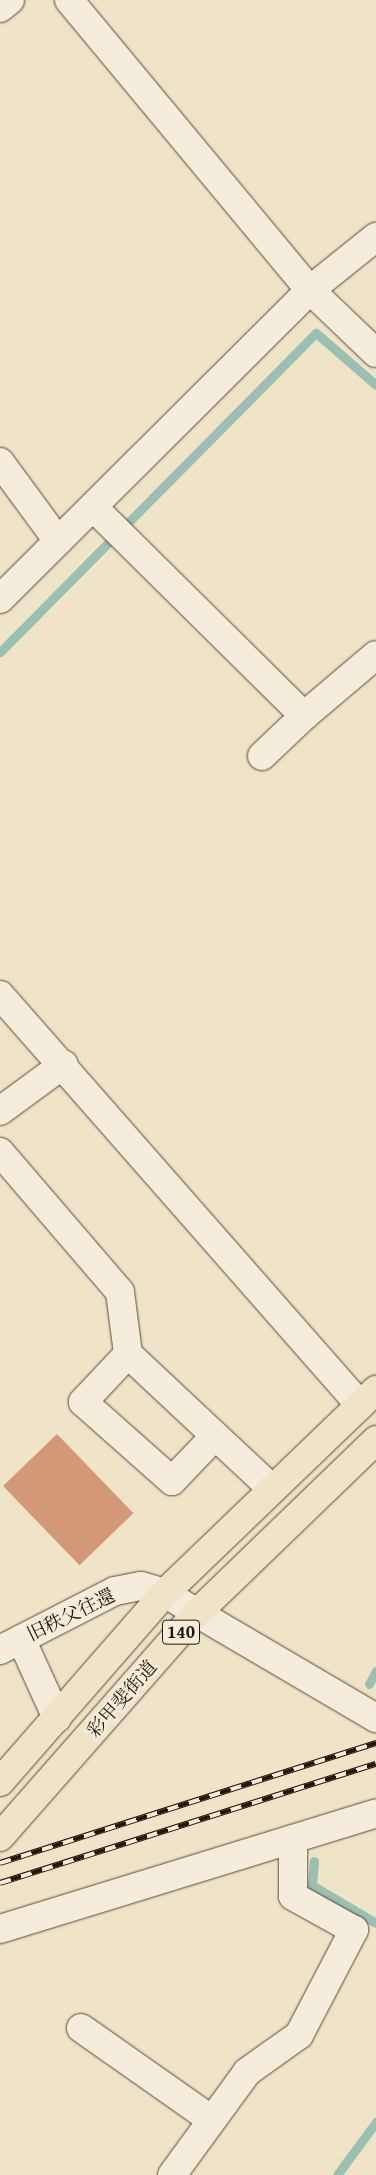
<!DOCTYPE html>
<html>
<head>
<meta charset="utf-8">
<style>
	body { margin:0 }
	#map { position:relative; width:376px; height:2175px; overflow:hidden; background:#f0e4c8; font-family:"Gentium Book Plus","Noto Serif JP",serif }
	div>[style] { position:absolute }
	.stream>* { height:9px; margin:-4.5px; padding:0 4.5px; transform-origin:4.5px; border-radius:4.5px; background:#9abfb3 }
	.building>* { inset:0; background:#d29877; transform-origin:0 0 }
	.roads { filter:drop-shadow(0 0 1px #58473a) drop-shadow(0 0 1px #58473a) }
	.street>* { height:28px; margin:-14px; padding:0 14px; transform-origin:14px; border-radius:14px; background:#f5eddb }
	.secondary>* { height:28px; margin:-14px; padding:0 14px; transform-origin:14px; border-radius:14px; background:#f5eddb }
	.highway>* { height:28px; margin:-14px; padding:0 14px; transform-origin:14px; border-radius:14px; background:#f0e4c8 }
	.rail>* { height:5.5px; margin-top:-2.75px; transform-origin:0; background:repeating-linear-gradient(90deg,#f5eddb 0 11px,#26130a 0 22px); box-sizing:border-box; border-block:1px solid #26130a }
	span { translate:-50% -50%; white-space:nowrap; text-align:center; line-height:1.15; -webkit-text-stroke:5px #f5eddb; paint-order:stroke }
	.shield-label span { padding:1px 4px; background:#f5eddb; border:1px solid; border-radius:4px; -webkit-text-stroke-width:0 }
	.shield-label { font-size:18px; color:#26130a; font-weight:700 }
	.street-label { font-size:19px; color:#26130a }
</style>
</head>
<body>
<div id="map">
	<div class="stream">
		<i style="left:0;top:652px;width:449px;rotate:-45.3deg"></i>
		<i style="left:316px;top:333px;width:79px;rotate:40.9deg"></i>
		<i style="left:369px;top:1684px;width:15px;rotate:-62deg"></i>
		<i style="left:314px;top:1861px;width:24px;rotate:95deg"></i>
		<i style="left:312px;top:1885px;width:74px;rotate:30.7deg"></i>
		<i style="left:337px;top:2175px;width:66px;rotate:-53.7deg"></i>
	</div>
	<div class="building">
		<i style="left:57px;top:1434px;width:110px;height:75px;rotate:46deg"></i>
	</div>
	<div class="roads">
		<div class="street">
			<i style="left:69px;top:0;width:377px;rotate:50.3deg"></i>
			<i style="left:310px;top:290px;width:85px;rotate:-38.8deg"></i>
			<i style="left:0;top:8px;width:13px;rotate:-39deg"></i>
			<i style="left:0;top:462px;width:98px;rotate:53.7deg"></i>
			<i style="left:93px;top:507px;width:297px;rotate:44.7deg"></i>
			<i style="left:304px;top:716px;width:94px;rotate:-40.3deg"></i>
			<i style="left:0;top:599px;width:438px;rotate:-44.9deg"></i>
			<i style="left:310px;top:290px;width:91px;rotate:43.7deg"></i>
			<i style="left:262px;top:756px;width:58px;rotate:-43.6deg"></i>
			<i style="left:0;top:995px;width:546px;rotate:48.72deg"></i>
			<i style="left:0;top:1111px;width:79px;rotate:-36.3deg"></i>
			<i style="left:0;top:1152px;width:184px;rotate:49.4deg"></i>
			<i style="left:120px;top:1292px;width:63px;rotate:82.6deg"></i>
			<i style="left:128px;top:1354px;width:196px;rotate:43.1deg"></i>
			<i style="left:128px;top:1354px;width:66px;rotate:133.2deg"></i>
			<i style="left:83px;top:1402px;width:119px;rotate:41.6deg"></i>
			<i style="left:172px;top:1481px;width:62px;rotate:-46.3deg"></i>
			<i style="left:197px;top:1613px;width:208px;rotate:30.4deg"></i>
			<i style="left:0;top:1929px;width:393px;rotate:-17.1deg"></i>
			<i style="left:81px;top:2028px;width:160px;rotate:35.1deg"></i>
			<i style="left:172px;top:2175px;width:127px;rotate:-53.9deg"></i>
			<i style="left:247px;top:2072px;width:64px;rotate:-35.4deg"></i>
			<i style="left:299px;top:2035px;width:119px;rotate:-62.4deg"></i>
			<i style="left:354px;top:1930px;width:70px;rotate:-150.9deg"></i>
			<i style="left:293px;top:1896px;width:57px;rotate:-90deg"></i>
		</div>
		<div class="secondary">
			<i style="left:21px;top:1639px;width:87px;rotate:65.5deg"></i>
			<i style="left:0;top:1650px;width:129px;rotate:-27.2deg"></i>
			<i style="left:115px;top:1591px;width:26px;rotate:-11deg"></i>
			<i style="left:141px;top:1586px;width:25px;rotate:16deg"></i>
			<i style="left:165px;top:1593px;width:38px;rotate:32deg"></i>
		</div>
		<div class="highway">
			<i style="left:0;top:1782px;width:251px;rotate:-48.9deg"></i>
			<i style="left:165px;top:1593px;width:293px;rotate:-43.9deg"></i>
			<i style="left:0;top:1837px;width:298px;rotate:-48.7deg"></i>
			<i style="left:197px;top:1613px;width:249px;rotate:-44deg"></i>
		</div>
	</div>
	<div class="rail">
		<i style="left:0;top:1863px;width:395px;rotate:-17.7deg"></i>
		<i style="left:0;top:1883px;width:394px;rotate:-17.6deg"></i>
	</div>
	<div class="shield-label">
		<span style="left:181px;top:1632px">140</span>
	</div>
	<div class="street-label">
		<span style="left:71px;top:1615px;rotate:-26deg">旧秩父往還</span>
		<span style="left:122px;top:1699px;rotate:-49deg">彩甲斐街道</span>
	</div>
</div>
</body>
</html>
